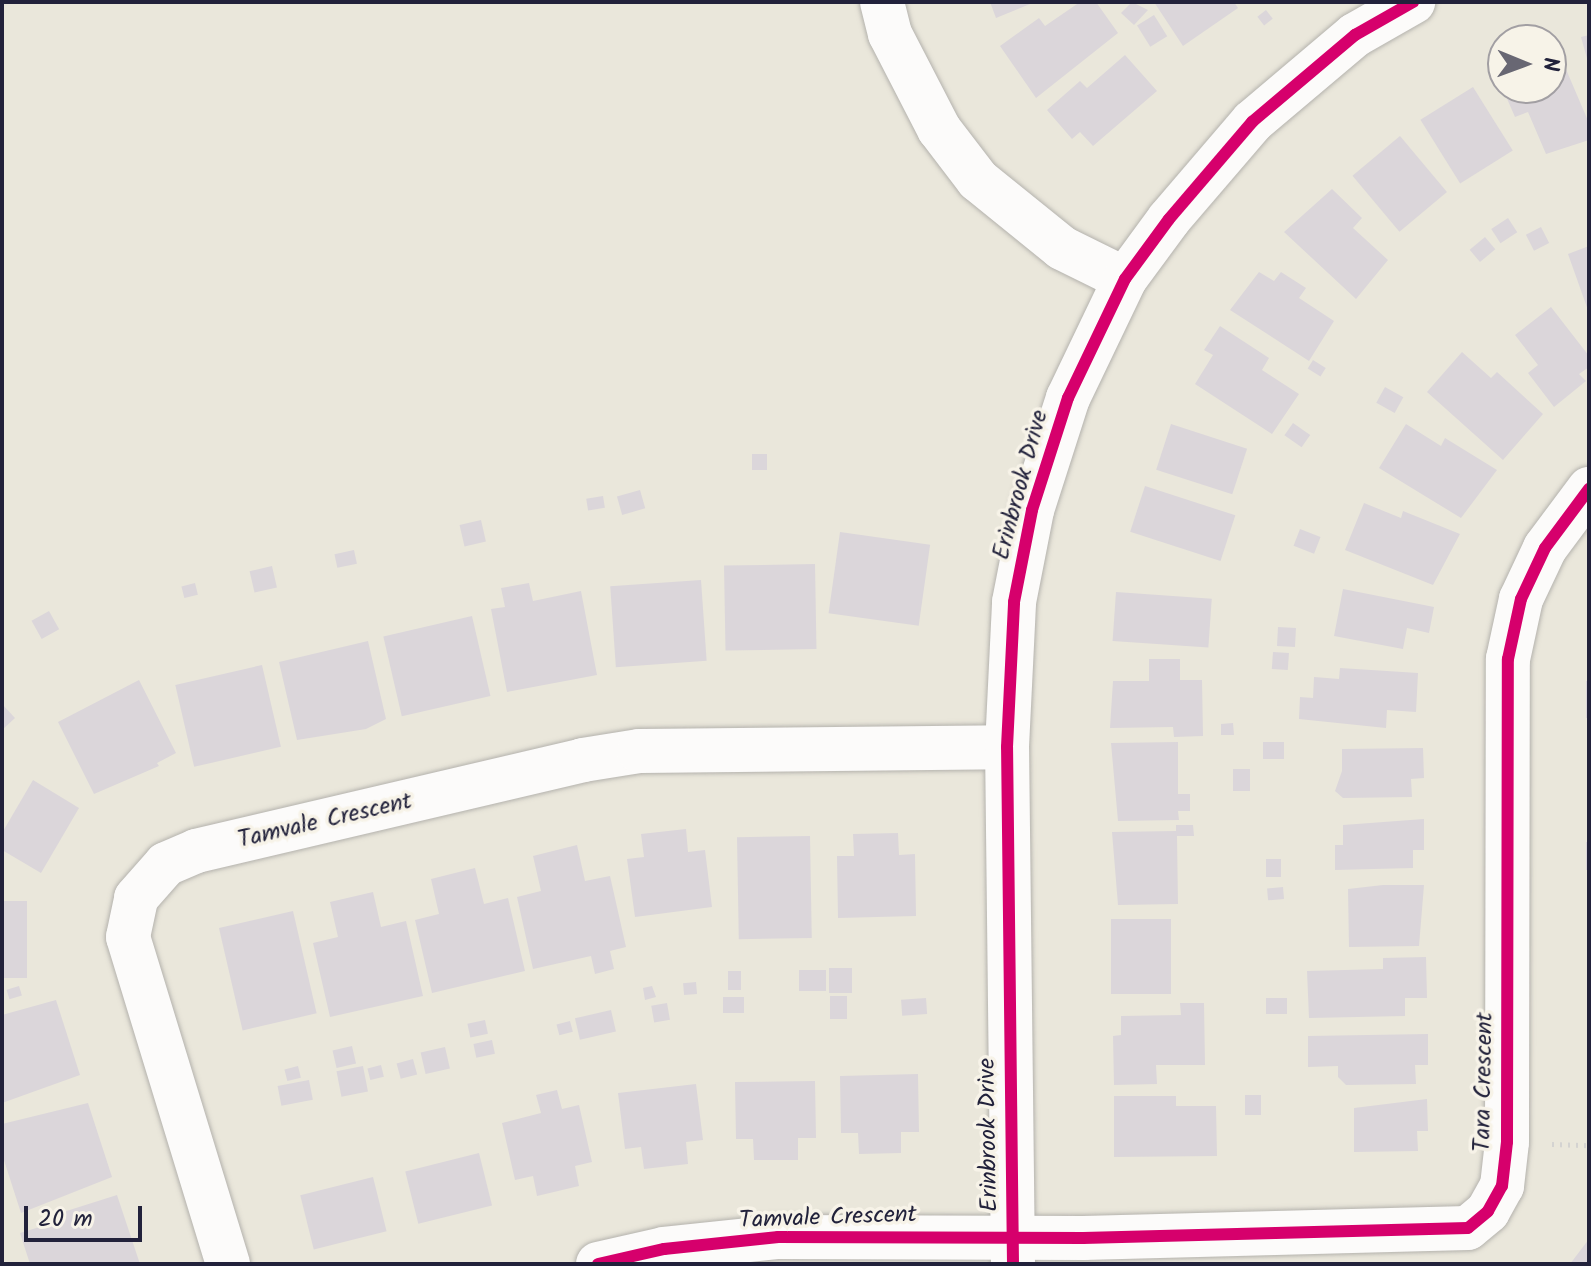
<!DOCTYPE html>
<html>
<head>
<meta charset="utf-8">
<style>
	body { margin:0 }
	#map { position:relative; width:1591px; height:1266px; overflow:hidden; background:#eae7db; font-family:Kalam,sans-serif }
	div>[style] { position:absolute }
	.building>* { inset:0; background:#dbd6da; transform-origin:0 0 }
	.path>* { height:5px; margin-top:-2.5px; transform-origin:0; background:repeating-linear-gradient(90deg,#d4d3d1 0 2px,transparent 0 8px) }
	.roads { filter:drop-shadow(0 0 2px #b4b2ad) drop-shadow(0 0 2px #b4b2ad) }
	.minor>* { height:44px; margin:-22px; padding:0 22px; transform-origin:22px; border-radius:22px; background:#fcfbfa }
	.cycleway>* { height:12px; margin:-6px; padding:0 6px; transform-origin:6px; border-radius:6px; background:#d6006c }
	span { translate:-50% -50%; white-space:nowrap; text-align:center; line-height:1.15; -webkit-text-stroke:7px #f7f3e8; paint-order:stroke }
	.street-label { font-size:24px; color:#22223b }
	.frame { position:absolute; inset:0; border:4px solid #22223b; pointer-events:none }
	.north { position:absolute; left:1487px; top:24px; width:80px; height:80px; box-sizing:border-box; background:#f7f3e8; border:2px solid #a29fa3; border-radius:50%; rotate:91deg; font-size:22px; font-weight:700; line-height:32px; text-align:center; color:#22223b }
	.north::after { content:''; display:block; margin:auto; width:28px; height:36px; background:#686773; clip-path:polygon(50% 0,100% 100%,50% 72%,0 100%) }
	.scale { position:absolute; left:24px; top:1206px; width:118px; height:36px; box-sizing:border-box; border:4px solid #22223b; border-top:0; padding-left:10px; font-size:24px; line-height:28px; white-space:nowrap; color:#22223b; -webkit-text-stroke:6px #f7f3e8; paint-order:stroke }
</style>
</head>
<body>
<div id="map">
	<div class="building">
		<i style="clip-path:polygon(990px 2px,1035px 2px,996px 18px)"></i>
		<i style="clip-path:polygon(1080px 2px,1096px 2px,1118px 33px,1036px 98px,1000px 46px,1039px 18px,1045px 26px)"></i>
		<i style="clip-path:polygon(1132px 2px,1148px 10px,1134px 25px,1121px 13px)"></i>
		<i style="clip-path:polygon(1154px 2px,1234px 2px,1238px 8px,1183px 46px)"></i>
		<i style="left:1266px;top:10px;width:11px;height:11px;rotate:52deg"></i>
		<i style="left:1154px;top:15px;width:25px;height:20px;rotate:58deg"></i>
		<i style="clip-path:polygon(1589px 35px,1589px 62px,1588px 62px,1581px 37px)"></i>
		<i style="clip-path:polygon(1556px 46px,1589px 123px,1589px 140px,1546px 154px,1528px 112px,1515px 117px,1498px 78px,1503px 76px,1503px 88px,1551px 88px,1551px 48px)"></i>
		<i style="clip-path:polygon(1125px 55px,1157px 91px,1093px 146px,1080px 132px,1072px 139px,1047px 110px,1080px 81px,1087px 88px)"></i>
		<i style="left:1473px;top:87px;width:75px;height:62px;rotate:58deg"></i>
		<i style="left:1400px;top:136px;width:73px;height:62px;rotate:50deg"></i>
		<i style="clip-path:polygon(1332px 189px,1362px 218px,1353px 228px,1388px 260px,1356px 299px,1284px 232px)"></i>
		<i style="left:1508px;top:218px;width:17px;height:20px;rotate:57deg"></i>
		<i style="left:1541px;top:227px;width:18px;height:17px;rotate:63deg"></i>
		<i style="left:1485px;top:237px;width:16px;height:20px;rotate:50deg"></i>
		<i style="clip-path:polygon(1589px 246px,1589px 313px,1568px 254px)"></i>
		<i style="clip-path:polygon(1259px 272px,1274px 281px,1281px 272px,1306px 288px,1299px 298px,1334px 321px,1309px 361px,1230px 310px)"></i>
		<i style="clip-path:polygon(1551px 307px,1589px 356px,1589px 367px,1579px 374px,1586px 381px,1554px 407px,1528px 373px,1538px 365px,1515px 335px)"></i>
		<i style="clip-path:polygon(1220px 326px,1269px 358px,1262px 370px,1299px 394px,1272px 434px,1195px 384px,1213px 355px,1204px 350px)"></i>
		<i style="clip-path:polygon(1462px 352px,1491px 378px,1497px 372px,1543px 414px,1503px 460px,1427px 392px)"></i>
		<i style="left:1313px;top:360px;width:15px;height:10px;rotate:32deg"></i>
		<i style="left:1385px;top:387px;width:21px;height:18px;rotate:29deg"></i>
		<i style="left:1293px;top:423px;width:21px;height:15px;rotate:35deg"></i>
		<i style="left:1171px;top:424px;width:80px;height:48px;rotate:18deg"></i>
		<i style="clip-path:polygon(1406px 424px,1441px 446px,1445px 438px,1497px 470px,1461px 518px,1379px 468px)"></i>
		<i style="left:752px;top:454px;width:15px;height:16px"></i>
		<i style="left:1145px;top:486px;width:95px;height:48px;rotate:18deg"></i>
		<i style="left:640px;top:490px;width:19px;height:24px;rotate:74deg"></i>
		<i style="left:603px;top:496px;width:12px;height:17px;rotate:81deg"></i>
		<i style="clip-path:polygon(1364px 503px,1401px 518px,1403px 511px,1460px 534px,1433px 585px,1345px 550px)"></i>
		<i style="left:481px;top:520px;width:22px;height:22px;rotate:77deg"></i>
		<i style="left:1300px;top:529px;width:22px;height:18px;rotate:21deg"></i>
		<i style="left:840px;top:532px;width:91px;height:82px;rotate:8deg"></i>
		<i style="left:354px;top:550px;width:14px;height:20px;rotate:78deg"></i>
		<i style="left:815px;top:564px;width:85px;height:91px;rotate:89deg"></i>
		<i style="left:272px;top:566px;width:22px;height:23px;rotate:77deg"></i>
		<i style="left:701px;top:580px;width:81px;height:91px;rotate:86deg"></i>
		<i style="left:195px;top:583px;width:12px;height:14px;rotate:76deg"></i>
		<i style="clip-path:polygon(529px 583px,533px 601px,581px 591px,597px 675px,507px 692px,491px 609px,505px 607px,501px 588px)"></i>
		<i style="clip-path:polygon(1343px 589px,1434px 607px,1429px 633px,1407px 628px,1403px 649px,1334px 636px)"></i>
		<i style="left:1116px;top:592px;width:96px;height:49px;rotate:4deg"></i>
		<i style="left:49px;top:611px;width:21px;height:20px;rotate:61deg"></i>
		<i style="left:472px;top:616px;width:82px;height:91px;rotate:77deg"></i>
		<i style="left:1278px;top:627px;width:18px;height:19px;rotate:3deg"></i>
		<i style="clip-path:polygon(368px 641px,386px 719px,366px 729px,297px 740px,279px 662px)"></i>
		<i style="left:1273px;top:652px;width:16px;height:17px;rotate:4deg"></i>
		<i style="clip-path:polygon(1149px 659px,1180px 659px,1180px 680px,1202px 680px,1203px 736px,1174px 737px,1173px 727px,1110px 728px,1113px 681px,1149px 681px)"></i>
		<i style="left:262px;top:665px;width:84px;height:89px;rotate:77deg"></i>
		<i style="clip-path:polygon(1340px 668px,1418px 673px,1416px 712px,1387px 710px,1386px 728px,1299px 719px,1300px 697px,1313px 698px,1314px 677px,1339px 679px)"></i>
		<i style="clip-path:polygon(139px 680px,176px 753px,157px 763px,159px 766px,94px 794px,58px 722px)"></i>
		<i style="left:1586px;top:681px;width:3px;height:37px"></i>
		<i style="clip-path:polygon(2px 704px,15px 718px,2px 730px)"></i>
		<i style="clip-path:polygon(1233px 723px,1234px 735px,1221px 735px,1221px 724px)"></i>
		<i style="clip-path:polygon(1178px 742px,1178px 794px,1190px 794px,1190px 811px,1178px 811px,1179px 820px,1118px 821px,1111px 743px)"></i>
		<i style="left:1263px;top:742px;width:21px;height:17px"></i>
		<i style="clip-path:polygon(1423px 748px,1424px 778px,1411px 779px,1412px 797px,1343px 798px,1335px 791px,1342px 771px,1342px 749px)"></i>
		<i style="left:1233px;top:769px;width:17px;height:22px"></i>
		<i style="clip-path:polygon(33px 780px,79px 808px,41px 873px,2px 850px,2px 833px)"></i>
		<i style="clip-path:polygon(1424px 819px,1424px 850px,1413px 850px,1413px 868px,1335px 870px,1335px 845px,1343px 845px,1343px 825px)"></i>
		<i style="clip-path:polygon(1176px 825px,1193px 825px,1194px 836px,1177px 836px,1178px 904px,1118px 905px,1112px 832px,1176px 831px)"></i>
		<i style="clip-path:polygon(686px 829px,688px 852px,705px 850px,712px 907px,635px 917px,627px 859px,644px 857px,641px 834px)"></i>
		<i style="clip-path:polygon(898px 833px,899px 855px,915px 854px,916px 916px,838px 918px,837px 856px,854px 856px,853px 834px)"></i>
		<i style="left:810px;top:836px;width:102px;height:73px;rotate:89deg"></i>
		<i style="left:1586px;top:842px;width:3px;height:28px"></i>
		<i style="clip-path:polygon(577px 845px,585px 881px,610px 876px,626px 947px,610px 951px,614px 969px,595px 974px,591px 956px,533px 969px,517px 897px,541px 891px,533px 856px)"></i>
		<i style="left:1266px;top:859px;width:15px;height:18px"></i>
		<i style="clip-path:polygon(475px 868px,484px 904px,508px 898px,525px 971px,432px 993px,415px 920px,439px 914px,431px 879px)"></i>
		<i style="clip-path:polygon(1383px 885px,1424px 885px,1419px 946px,1349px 947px,1348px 889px)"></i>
		<i style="left:1283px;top:887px;width:12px;height:16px;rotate:85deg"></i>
		<i style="clip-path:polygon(373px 892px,381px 927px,406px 921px,423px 996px,330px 1017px,313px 943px,338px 937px,330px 902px)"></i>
		<i style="left:2px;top:901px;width:25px;height:77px"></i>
		<i style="left:293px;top:911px;width:105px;height:76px;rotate:77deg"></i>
		<i style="left:1111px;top:919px;width:60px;height:75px"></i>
		<i style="clip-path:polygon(1426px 957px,1427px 998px,1405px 998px,1405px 1016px,1309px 1018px,1307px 971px,1383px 969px,1383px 958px)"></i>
		<i style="left:829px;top:968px;width:23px;height:25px"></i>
		<i style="left:826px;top:970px;width:21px;height:27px;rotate:90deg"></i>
		<i style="left:728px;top:971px;width:13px;height:19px"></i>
		<i style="left:696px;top:982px;width:12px;height:13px;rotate:85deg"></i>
		<i style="left:19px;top:986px;width:10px;height:13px;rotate:73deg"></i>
		<i style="clip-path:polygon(652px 986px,656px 997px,645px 1000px,643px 988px)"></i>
		<i style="left:830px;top:996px;width:17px;height:23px"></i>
		<i style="left:723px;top:997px;width:21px;height:16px"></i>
		<i style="left:926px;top:998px;width:16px;height:25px;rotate:86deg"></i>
		<i style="left:1266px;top:998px;width:21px;height:16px"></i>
		<i style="clip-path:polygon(56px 1000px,80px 1075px,2px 1103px,2px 1015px)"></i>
		<i style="left:667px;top:1003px;width:17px;height:16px;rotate:80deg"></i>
		<i style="clip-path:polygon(1180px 1003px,1204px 1003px,1205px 1065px,1156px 1065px,1157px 1084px,1114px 1085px,1113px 1036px,1121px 1035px,1121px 1016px,1181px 1015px)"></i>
		<i style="left:611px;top:1010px;width:22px;height:37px;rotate:77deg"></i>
		<i style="left:485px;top:1020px;width:14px;height:18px;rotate:78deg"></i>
		<i style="left:570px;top:1021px;width:11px;height:14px;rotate:75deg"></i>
		<i style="clip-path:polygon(1428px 1034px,1428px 1065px,1415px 1065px,1416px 1084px,1346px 1085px,1338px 1077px,1338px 1066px,1308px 1067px,1308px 1036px)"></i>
		<i style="left:492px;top:1040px;width:14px;height:19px;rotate:78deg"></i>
		<i style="left:352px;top:1046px;width:18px;height:20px;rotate:77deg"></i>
		<i style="left:445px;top:1047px;width:22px;height:25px;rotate:77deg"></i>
		<i style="left:413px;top:1059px;width:16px;height:17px;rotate:75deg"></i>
		<i style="left:381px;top:1065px;width:12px;height:14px;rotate:76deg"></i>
		<i style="left:298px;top:1066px;width:12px;height:14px;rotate:76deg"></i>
		<i style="left:363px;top:1066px;width:26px;height:27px;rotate:79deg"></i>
		<i style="clip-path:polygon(918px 1074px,919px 1132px,901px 1132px,901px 1153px,859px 1154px,858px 1133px,841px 1133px,840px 1076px)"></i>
		<i style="left:309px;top:1080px;width:20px;height:32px;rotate:79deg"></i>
		<i style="clip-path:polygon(815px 1081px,816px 1138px,798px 1138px,798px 1160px,754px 1160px,753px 1139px,736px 1139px,735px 1082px)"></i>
		<i style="clip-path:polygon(696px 1084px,703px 1140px,686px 1142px,688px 1164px,644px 1169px,641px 1147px,625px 1149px,618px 1093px)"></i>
		<i style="clip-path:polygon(557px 1090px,562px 1109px,579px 1105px,592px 1162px,575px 1166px,579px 1186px,537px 1196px,533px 1176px,515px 1180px,502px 1123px,541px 1113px,536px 1095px)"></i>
		<i style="left:1245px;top:1095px;width:16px;height:20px"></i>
		<i style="clip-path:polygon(1114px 1096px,1176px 1096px,1176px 1106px,1216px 1106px,1217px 1156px,1114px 1157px)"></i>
		<i style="clip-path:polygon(1427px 1099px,1428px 1131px,1417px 1131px,1418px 1151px,1354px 1152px,1354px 1108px)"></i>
		<i style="clip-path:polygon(88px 1103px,112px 1177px,21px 1213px,2px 1154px,2px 1124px)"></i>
		<i style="left:479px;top:1153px;width:54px;height:76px;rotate:76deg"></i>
		<i style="left:373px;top:1177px;width:56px;height:75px;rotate:76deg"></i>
		<i style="clip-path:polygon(117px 1195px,140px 1264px,30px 1264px,20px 1233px,59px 1221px,57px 1214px)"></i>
		<i style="clip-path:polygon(1589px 1239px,1589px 1264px,1570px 1264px)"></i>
	</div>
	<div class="path">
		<i style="left:1552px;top:1144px;width:37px;rotate:2deg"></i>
	</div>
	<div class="roads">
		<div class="minor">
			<i style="left:882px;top:2px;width:33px;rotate:76deg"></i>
			<i style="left:890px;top:34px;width:107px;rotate:62.7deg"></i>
			<i style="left:939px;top:129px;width:64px;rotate:52.6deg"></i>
			<i style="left:978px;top:180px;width:108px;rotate:39deg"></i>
			<i style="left:1062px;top:248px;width:70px;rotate:26.2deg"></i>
			<i style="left:228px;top:1264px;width:342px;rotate:-107deg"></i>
			<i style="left:128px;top:937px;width:40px;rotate:-78deg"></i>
			<i style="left:136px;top:898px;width:45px;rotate:-48.6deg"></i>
			<i style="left:166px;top:864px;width:33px;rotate:-23deg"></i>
			<i style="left:196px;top:851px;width:398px;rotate:-13.2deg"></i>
			<i style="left:583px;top:760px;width:57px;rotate:-9.1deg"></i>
			<i style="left:639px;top:751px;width:368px;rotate:-0.6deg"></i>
			<i style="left:598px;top:1264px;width:68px;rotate:-12.8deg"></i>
			<i style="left:664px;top:1249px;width:115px;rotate:-6deg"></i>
			<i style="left:778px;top:1237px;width:305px;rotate:0.2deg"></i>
			<i style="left:1083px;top:1238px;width:385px;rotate:-1.5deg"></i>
			<i style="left:1468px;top:1228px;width:26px;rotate:-40deg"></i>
			<i style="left:1488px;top:1211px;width:29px;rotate:-61deg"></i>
			<i style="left:1502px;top:1186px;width:44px;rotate:-83.5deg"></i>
			<i style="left:1507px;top:1142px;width:483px;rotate:-89.9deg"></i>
			<i style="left:1508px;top:659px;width:61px;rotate:-77.8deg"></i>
			<i style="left:1521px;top:599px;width:56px;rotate:-64.8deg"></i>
			<i style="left:1545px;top:548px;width:74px;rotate:-53.3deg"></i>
			<i style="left:1013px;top:1264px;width:517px;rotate:-90.66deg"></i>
			<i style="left:1007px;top:747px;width:145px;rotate:-87.2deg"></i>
			<i style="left:1014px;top:602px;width:94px;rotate:-78.9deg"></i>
			<i style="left:1032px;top:510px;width:118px;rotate:-72.2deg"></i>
			<i style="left:1068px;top:398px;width:132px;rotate:-64.4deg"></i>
			<i style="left:1125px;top:279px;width:74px;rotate:-53.7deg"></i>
			<i style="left:1169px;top:219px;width:128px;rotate:-49.4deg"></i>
			<i style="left:1252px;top:122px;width:135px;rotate:-40.2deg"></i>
			<i style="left:1355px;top:35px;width:67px;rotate:-29.6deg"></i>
		</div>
	</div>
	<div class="cycleway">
		<i style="left:598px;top:1264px;width:68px;rotate:-12.8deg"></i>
		<i style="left:664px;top:1249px;width:115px;rotate:-6deg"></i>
		<i style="left:778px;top:1237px;width:305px;rotate:0.2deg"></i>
		<i style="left:1083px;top:1238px;width:385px;rotate:-1.5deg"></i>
		<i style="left:1468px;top:1228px;width:26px;rotate:-40deg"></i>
		<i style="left:1488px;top:1211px;width:29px;rotate:-61deg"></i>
		<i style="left:1502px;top:1186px;width:44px;rotate:-83.5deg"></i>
		<i style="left:1507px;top:1142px;width:483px;rotate:-89.9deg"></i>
		<i style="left:1508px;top:659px;width:61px;rotate:-77.8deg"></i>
		<i style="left:1521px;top:599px;width:56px;rotate:-64.8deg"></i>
		<i style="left:1545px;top:548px;width:74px;rotate:-53.3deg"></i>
		<i style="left:1013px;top:1264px;width:517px;rotate:-90.66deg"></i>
		<i style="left:1007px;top:747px;width:145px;rotate:-87.2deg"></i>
		<i style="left:1014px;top:602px;width:94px;rotate:-78.9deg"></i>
		<i style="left:1032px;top:510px;width:118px;rotate:-72.2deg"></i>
		<i style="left:1068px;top:398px;width:132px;rotate:-64.4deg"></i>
		<i style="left:1125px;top:279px;width:74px;rotate:-53.7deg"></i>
		<i style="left:1169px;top:219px;width:128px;rotate:-49.4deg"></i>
		<i style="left:1252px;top:122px;width:135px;rotate:-40.2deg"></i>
		<i style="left:1355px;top:35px;width:67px;rotate:-29.6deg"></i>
	</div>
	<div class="street-label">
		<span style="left:1021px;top:485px;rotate:-75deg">Erinbrook Drive</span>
		<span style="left:325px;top:821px;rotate:-13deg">Tamvale Crescent</span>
		<span style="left:1484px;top:1082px;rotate:-89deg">Tara Crescent</span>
		<span style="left:989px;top:1135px;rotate:-91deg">Erinbrook Drive</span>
		<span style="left:828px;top:1218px;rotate:-2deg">Tamvale Crescent</span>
	</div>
	<div class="frame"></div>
	<div class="north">N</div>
	<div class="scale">20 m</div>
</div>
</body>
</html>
